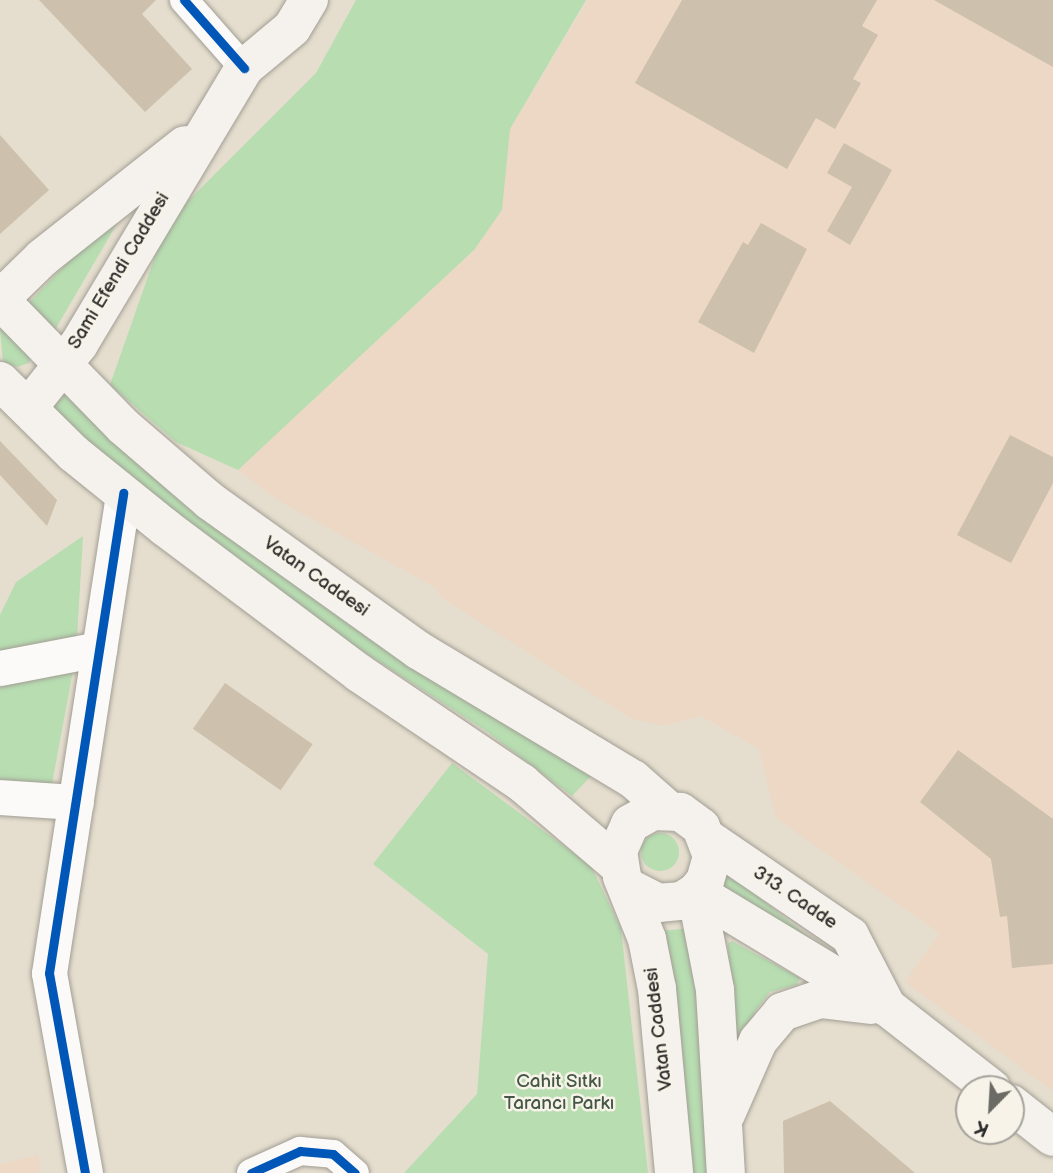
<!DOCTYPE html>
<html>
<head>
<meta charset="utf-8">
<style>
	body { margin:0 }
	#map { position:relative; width:1053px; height:1173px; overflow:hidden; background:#e5dece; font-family:"Balsamiq Sans",sans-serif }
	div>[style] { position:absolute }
	.built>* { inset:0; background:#ecd8c5 }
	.green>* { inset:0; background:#b7ddb1 }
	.round { border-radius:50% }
	.building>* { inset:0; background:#cdc0ac; transform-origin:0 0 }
	.roads { filter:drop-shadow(0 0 2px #a29e95) drop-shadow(0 0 2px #a29e95) }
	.minor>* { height:28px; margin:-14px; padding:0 14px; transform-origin:14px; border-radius:14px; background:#fbfaf8 }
	.tertiary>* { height:35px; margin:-17.5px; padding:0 17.5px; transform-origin:17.5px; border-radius:17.5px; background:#fbfaf8 }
	.secondary>* { height:38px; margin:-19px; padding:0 19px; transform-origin:19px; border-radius:19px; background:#f5f2ed }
	.cycleway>* { height:9px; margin:-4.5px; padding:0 4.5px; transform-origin:4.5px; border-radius:4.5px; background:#0057b8 }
	span { translate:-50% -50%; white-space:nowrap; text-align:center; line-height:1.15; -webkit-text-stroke:5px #f7f3e8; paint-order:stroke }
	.street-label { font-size:19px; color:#2b2b2b }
	.park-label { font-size:19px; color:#445746 }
	.north { position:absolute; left:955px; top:1075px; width:70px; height:70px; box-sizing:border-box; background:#f7f3e8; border:2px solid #a5a39c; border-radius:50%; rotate:204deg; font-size:19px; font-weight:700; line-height:28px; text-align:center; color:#2b2b2b }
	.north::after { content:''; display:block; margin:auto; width:24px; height:32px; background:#6c6a64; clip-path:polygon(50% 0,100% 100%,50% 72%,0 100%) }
</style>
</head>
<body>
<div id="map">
	<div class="built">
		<i style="clip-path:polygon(588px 0,1053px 0,1053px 1091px,905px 982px,939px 933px,776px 818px,759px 749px,701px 716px,664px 726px,630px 718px,441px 597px,436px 588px,276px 499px,238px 470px,474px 250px,502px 210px,510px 129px)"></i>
		<i style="clip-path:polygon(38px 1155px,41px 1173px,0 1173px,0 1164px)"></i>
	</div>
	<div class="green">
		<i style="clip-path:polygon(356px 0,586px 0,510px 129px,502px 210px,474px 250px,238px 470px,176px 442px,110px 385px,167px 222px,316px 73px)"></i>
		<i style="clip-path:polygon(121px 206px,125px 210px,52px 335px,24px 308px)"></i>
		<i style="clip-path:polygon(6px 328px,31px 356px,29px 363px,17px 367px,3px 362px,0 329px)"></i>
		<i style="clip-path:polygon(64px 385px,594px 773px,572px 796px,486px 731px,341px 637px,108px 461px,46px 404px)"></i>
		<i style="clip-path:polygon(83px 536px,76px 654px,52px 784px,0 780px,0 615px,16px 582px)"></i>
		<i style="clip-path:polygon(452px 763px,591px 866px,621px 929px,648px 1173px,404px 1173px,477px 1094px,488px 954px,373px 864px)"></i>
		<i class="round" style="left:641px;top:833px;width:38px;height:38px"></i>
		<i style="clip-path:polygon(723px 869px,818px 944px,718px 898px)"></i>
		<i style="clip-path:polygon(691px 928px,704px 1099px,707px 1173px,692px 1173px,660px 931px)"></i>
		<i style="clip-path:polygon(732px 941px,800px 978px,797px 985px,770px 992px,756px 1010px,730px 1076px,728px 943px)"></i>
	</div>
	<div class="building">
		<i style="clip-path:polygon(39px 0,156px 0,142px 14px,192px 69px,145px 112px)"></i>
		<i style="clip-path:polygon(682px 0,877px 0,862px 26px,878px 35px,853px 79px,861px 83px,835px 129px,816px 118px,787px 169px,635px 83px)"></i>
		<i style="clip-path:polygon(934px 0,1053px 0,1053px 67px)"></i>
		<i style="clip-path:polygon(0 135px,49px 190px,0 234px)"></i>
		<i style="clip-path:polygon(844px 143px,892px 170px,850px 245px,827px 231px,852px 187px,827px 173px)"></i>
		<i style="clip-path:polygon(761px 223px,807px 249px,754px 353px,698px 322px,743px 242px,748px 245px)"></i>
		<i style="clip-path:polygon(1010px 435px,1053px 457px,1053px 483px,1011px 563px,957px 535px)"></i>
		<i style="clip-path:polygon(0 441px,57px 500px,47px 526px,0 475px)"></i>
		<i style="left:225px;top:683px;width:107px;height:56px;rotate:35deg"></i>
		<i style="clip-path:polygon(958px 750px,1053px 819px,1053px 964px,1012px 968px,1007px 916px,1000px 917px,991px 859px,920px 802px)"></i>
		<i style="clip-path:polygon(830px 1101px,915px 1173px,784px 1173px,783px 1121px)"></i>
	</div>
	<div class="roads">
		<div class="minor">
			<i style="left:184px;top:0;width:91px;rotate:48.6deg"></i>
			<i style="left:251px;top:1173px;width:54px;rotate:-24.2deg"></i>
			<i style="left:300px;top:1151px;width:33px;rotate:5deg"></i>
			<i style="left:333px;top:1154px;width:29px;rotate:41deg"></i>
		</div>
		<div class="tertiary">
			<i style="left:0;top:668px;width:101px;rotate:-10.9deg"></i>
			<i style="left:0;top:797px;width:76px;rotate:3.8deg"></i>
			<i style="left:85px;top:1173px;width:203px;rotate:-100.2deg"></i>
			<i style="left:49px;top:973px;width:486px;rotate:-81.2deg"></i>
		</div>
		<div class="secondary">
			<i style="left:0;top:299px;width:59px;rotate:-44.3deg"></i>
			<i style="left:42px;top:258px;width:182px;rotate:-38.3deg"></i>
			<i style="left:0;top:300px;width:177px;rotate:45.7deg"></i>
			<i style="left:124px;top:427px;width:113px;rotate:40.7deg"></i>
			<i style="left:210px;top:501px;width:256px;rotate:35.6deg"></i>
			<i style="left:418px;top:650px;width:251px;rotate:31deg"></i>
			<i style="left:633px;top:779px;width:45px;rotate:41.4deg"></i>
			<i style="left:0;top:381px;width:103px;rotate:44.6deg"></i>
			<i style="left:73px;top:453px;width:119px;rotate:38.9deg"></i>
			<i style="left:166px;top:528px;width:241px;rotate:36.9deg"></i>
			<i style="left:359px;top:673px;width:197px;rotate:34deg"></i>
			<i style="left:522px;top:783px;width:126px;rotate:40.5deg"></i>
			<i style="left:28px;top:408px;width:82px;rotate:-51.4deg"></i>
			<i style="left:79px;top:344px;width:322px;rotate:-59.1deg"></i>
			<i style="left:244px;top:68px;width:62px;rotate:-39.8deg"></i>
			<i style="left:292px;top:28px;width:33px;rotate:-59deg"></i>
			<i style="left:708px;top:839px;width:172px;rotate:34.3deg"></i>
			<i style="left:850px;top:936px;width:80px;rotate:62.5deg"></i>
			<i style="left:629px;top:888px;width:33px;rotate:27deg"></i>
			<i style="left:658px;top:903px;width:24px;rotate:-5deg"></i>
			<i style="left:682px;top:901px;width:17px;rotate:-33deg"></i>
			<i style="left:696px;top:892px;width:14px;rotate:-51deg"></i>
			<i style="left:705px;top:881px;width:26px;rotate:-74deg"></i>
			<i style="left:712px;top:856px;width:31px;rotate:-111deg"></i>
			<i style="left:701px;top:827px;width:26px;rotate:-144deg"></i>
			<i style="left:680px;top:812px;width:27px;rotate:-178deg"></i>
			<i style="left:653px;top:811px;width:26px;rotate:151deg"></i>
			<i style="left:630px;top:824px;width:30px;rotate:114deg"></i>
			<i style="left:618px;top:851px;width:26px;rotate:81deg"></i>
			<i style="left:622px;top:877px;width:67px;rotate:68deg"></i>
			<i style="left:647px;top:939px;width:51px;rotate:78.7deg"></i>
			<i style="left:657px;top:989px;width:185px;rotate:84.7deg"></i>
			<i style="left:696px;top:892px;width:223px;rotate:31.1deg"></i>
			<i style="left:887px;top:1007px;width:133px;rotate:38deg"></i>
			<i style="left:696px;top:892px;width:100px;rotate:79deg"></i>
			<i style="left:715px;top:990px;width:183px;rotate:86.6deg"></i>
			<i style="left:1011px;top:1104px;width:53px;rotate:38.2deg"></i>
			<i style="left:726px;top:1114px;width:80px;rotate:-66.3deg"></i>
			<i style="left:758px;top:1041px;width:38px;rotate:-50deg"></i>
			<i style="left:782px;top:1012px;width:40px;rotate:-18.9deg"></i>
			<i style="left:820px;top:999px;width:51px;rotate:6.7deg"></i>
		</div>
	</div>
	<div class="cycleway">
		<i style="left:184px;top:0;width:91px;rotate:48.6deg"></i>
		<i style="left:85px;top:1173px;width:203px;rotate:-100.2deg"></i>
		<i style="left:49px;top:973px;width:486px;rotate:-81.2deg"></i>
		<i style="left:251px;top:1173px;width:54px;rotate:-24.2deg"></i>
		<i style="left:300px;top:1151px;width:33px;rotate:5deg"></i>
		<i style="left:333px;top:1154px;width:29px;rotate:41deg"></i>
	</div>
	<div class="street-label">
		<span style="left:119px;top:271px;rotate:-59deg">Sami Efendi Caddesi</span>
		<span style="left:316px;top:577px;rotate:35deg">Vatan Caddesi</span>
		<span style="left:795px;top:898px;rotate:34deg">313. Cadde</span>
		<span style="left:659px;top:1029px;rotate:-97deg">Vatan Caddesi</span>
	</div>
	<div class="park-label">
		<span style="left:559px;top:1093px">Cahit Sıtkı<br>Tarancı Parkı</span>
	</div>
	<div class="north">K</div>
</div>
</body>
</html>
